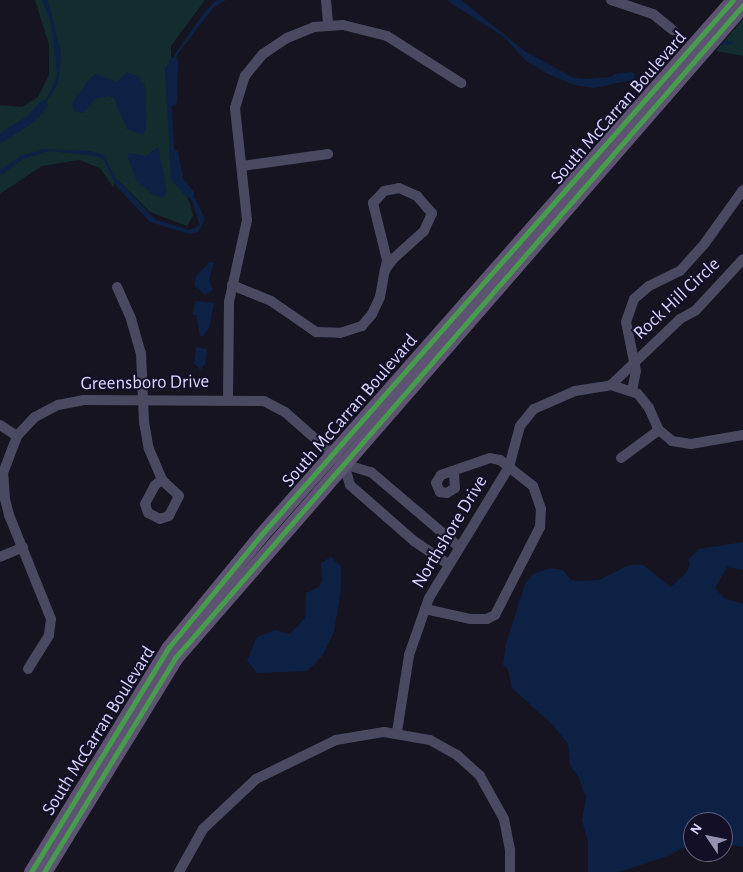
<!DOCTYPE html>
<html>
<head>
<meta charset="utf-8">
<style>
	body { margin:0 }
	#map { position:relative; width:743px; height:872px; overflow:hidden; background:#161421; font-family:"Alegreya Sans",sans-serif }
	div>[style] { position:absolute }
	.green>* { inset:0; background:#132c2d }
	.water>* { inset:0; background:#0d2144 }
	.stream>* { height:2.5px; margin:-1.25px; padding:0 1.25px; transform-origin:1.25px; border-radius:1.25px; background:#0d2144 }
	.canal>* { height:9px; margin:-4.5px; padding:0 4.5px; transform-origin:4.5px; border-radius:4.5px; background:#0d2144 }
	.minor>* { height:10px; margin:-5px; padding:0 5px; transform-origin:5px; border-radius:5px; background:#4a4962 }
	.primary>* { height:15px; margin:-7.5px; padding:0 7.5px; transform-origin:7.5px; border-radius:7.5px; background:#5e5373 }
	.cycleway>* { height:5px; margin:-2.5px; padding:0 2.5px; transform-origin:2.5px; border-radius:2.5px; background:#469c4c }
	span { translate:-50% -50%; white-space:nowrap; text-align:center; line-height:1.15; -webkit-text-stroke:4px #130f26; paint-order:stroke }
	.street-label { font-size:19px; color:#d9d4ff }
	.north { position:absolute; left:683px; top:812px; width:50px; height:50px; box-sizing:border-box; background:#130f26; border:1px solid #625e7d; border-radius:50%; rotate:304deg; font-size:14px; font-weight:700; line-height:20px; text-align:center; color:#d9d4ff }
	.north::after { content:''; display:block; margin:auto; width:18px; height:22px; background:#9591b1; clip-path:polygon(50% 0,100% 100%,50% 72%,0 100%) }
</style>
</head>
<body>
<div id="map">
	<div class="green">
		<i style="clip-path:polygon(35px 0,205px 0,171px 46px,171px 167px,190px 203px,193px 216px,187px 226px,150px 212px,118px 180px,113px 187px,100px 168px,79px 160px,42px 166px,0 194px,0 105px,22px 107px,38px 97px,49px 75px,49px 45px)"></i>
		<i style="clip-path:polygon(743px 19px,743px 56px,716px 51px)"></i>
	</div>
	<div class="water">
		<i style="clip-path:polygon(42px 0,48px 0,61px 53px,58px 84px,35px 119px,0 139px,3px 133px,34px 117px,51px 91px,57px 73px,51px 23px)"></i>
		<i style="clip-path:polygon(217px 0,226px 0,213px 8px,177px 55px,170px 77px,176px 178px,196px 200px,205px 220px,198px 232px,189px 234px,150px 222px,117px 187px,103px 159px,95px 156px,49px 151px,23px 159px,0 176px,0 170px,20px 156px,43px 149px,90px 151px,104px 155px,115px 177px,155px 219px,189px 230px,200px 225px,192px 201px,171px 180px,165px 69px,205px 11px)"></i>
		<i style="clip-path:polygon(446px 0,461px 0,526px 52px,572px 77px,584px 79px,625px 76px,630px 80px,595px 88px,574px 85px,548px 74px,526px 61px,504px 37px)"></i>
		<i style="clip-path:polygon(127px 72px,139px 77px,145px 86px,146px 129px,142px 135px,127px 129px,114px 98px,109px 96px,95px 99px,84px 113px,74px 111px,72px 103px,91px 77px,96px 74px,117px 82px)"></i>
		<i style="clip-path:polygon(158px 147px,167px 191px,163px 198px,152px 194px,137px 181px,128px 159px,129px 153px,146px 156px)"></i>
		<i style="clip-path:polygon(210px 262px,214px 263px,209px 279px,213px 290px,205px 295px,194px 285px,196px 276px)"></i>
		<i style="clip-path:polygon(195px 301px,214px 303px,209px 328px,203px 336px,200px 336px,196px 315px,193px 315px)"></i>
		<i style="clip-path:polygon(196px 347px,207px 349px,205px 364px,200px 370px,194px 363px)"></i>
		<i style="clip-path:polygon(743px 542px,743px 570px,727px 567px,715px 588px,724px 598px,743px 604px,743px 847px,723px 844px,723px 822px,693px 822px,693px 843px,665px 857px,619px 872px,588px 872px,588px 842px,582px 820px,586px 797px,578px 776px,570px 765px,568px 744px,553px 725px,512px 688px,508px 669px,503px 665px,506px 644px,525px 584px,533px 574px,550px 568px,563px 570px,571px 580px,581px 581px,599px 580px,629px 565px,643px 565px,671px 587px,687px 572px,690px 563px,688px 560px,699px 549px)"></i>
		<i style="clip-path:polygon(331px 557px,341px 566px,341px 589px,334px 632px,323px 655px,307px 671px,257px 673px,247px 661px,257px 637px,276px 630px,289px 634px,297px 627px,305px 618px,306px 593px,319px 587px,322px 581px,321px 563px)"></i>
	</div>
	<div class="stream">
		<i style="left:722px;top:43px;width:9px;rotate:-6deg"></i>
	</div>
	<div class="canal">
		<i style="left:615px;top:78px;width:15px;rotate:-8deg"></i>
		<i style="left:172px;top:101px;width:40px;rotate:-88.6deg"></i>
		<i style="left:0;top:138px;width:38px;rotate:-33deg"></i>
		<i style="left:32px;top:117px;width:17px;rotate:-50deg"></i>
		<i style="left:173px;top:153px;width:29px;rotate:78deg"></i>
		<i style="left:179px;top:181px;width:16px;rotate:50deg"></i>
	</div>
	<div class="minor">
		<i style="left:326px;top:0;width:25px;rotate:85deg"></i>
		<i style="left:611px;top:0;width:44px;rotate:18.4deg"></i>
		<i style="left:653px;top:14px;width:26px;rotate:39deg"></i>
		<i style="left:242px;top:166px;width:87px;rotate:-7.9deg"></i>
		<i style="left:399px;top:188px;width:20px;rotate:24deg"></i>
		<i style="left:417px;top:196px;width:23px;rotate:49deg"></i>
		<i style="left:432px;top:213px;width:20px;rotate:114deg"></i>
		<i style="left:424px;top:231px;width:42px;rotate:137.9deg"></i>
		<i style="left:393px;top:259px;width:14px;rotate:126deg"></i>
		<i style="left:385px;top:270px;width:10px;rotate:-79deg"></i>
		<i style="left:387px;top:260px;width:59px;rotate:-103.8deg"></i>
		<i style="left:373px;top:203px;width:16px;rotate:-47deg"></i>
		<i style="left:384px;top:191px;width:15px;rotate:-11deg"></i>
		<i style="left:232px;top:285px;width:42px;rotate:22.3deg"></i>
		<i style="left:271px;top:301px;width:55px;rotate:34.6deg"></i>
		<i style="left:316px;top:332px;width:24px;rotate:2deg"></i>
		<i style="left:340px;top:333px;width:23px;rotate:-18deg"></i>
		<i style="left:362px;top:326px;width:16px;rotate:-50deg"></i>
		<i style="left:372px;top:314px;width:19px;rotate:-65deg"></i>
		<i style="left:380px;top:297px;width:27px;rotate:-80deg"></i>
		<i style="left:117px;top:287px;width:35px;rotate:66deg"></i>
		<i style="left:131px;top:319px;width:35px;rotate:74deg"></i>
		<i style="left:141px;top:353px;width:69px;rotate:87.5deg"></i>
		<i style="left:144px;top:422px;width:27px;rotate:80deg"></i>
		<i style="left:149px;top:449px;width:34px;rotate:67deg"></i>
		<i style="left:162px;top:480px;width:23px;rotate:43deg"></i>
		<i style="left:179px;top:496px;width:22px;rotate:117deg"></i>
		<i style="left:169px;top:516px;width:9px;rotate:162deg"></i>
		<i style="left:160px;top:519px;width:13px;rotate:-153deg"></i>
		<i style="left:148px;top:513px;width:9px;rotate:-108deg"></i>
		<i style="left:145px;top:504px;width:21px;rotate:-62deg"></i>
		<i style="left:155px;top:485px;width:9px;rotate:-36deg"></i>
		<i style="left:611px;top:385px;width:95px;rotate:-43.7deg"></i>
		<i style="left:680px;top:319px;width:18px;rotate:-29deg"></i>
		<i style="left:696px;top:310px;width:69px;rotate:-47.3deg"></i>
		<i style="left:632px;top:391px;width:20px;rotate:-79deg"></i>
		<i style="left:636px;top:371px;width:50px;rotate:-101.5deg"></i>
		<i style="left:626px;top:322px;width:24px;rotate:-71deg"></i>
		<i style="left:634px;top:299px;width:20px;rotate:-41deg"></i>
		<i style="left:649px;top:286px;width:34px;rotate:-26deg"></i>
		<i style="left:680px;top:271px;width:38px;rotate:-48deg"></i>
		<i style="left:705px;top:243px;width:65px;rotate:-54.4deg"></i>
		<i style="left:228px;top:399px;width:97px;rotate:-89.4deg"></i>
		<i style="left:229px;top:302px;width:84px;rotate:-77.6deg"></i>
		<i style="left:247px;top:220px;width:113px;rotate:-96.1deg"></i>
		<i style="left:235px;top:108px;width:34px;rotate:-73deg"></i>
		<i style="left:245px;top:76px;width:28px;rotate:-51deg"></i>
		<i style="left:263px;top:54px;width:29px;rotate:-34deg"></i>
		<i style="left:287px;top:38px;width:29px;rotate:-22deg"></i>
		<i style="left:314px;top:27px;width:29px;rotate:-4deg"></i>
		<i style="left:343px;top:25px;width:45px;rotate:14deg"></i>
		<i style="left:387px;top:36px;width:88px;rotate:32.4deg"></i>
		<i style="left:0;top:425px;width:20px;rotate:33deg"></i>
		<i style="left:621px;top:458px;width:47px;rotate:-36.4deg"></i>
		<i style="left:344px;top:464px;width:22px;rotate:74deg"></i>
		<i style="left:350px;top:485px;width:85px;rotate:41.2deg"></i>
		<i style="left:414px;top:541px;width:41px;rotate:34.1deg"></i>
		<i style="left:0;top:557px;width:25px;rotate:-23deg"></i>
		<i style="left:425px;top:609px;width:46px;rotate:12.5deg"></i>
		<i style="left:470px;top:619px;width:17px"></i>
		<i style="left:487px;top:619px;width:9px;rotate:-27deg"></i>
		<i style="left:495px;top:615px;width:99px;rotate:-62.9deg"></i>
		<i style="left:540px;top:527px;width:18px;rotate:-87deg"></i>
		<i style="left:541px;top:509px;width:24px;rotate:-109deg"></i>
		<i style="left:533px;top:486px;width:42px;rotate:-141.8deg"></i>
		<i style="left:500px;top:460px;width:10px;rotate:-169deg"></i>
		<i style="left:490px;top:458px;width:52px;rotate:160.9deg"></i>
		<i style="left:441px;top:475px;width:9px;rotate:122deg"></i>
		<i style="left:436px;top:483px;width:10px;rotate:66deg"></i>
		<i style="left:440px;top:492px;width:7px;rotate:8deg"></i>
		<i style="left:447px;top:493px;width:9px;rotate:-32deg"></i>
		<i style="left:455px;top:488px;width:16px;rotate:-94deg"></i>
		<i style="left:28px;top:669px;width:40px;rotate:-58deg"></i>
		<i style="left:49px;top:635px;width:16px;rotate:-83deg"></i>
		<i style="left:51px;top:619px;width:112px;rotate:-112deg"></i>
		<i style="left:9px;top:515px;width:16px;rotate:-104deg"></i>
		<i style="left:5px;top:499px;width:26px;rotate:-94deg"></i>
		<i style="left:3px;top:473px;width:40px;rotate:-69deg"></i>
		<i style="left:17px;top:436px;width:26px;rotate:-47deg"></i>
		<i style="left:35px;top:417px;width:26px;rotate:-28deg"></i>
		<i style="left:58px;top:405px;width:25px;rotate:-11deg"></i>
		<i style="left:83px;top:400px;width:181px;rotate:0.3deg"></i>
		<i style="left:264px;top:401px;width:24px;rotate:28deg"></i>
		<i style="left:285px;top:412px;width:79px;rotate:41.4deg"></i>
		<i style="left:344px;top:464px;width:28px;rotate:17deg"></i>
		<i style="left:371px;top:472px;width:114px;rotate:40.4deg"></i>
		<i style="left:397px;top:732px;width:78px;rotate:-81.1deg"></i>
		<i style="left:409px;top:655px;width:60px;rotate:-70.7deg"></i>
		<i style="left:429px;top:598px;width:153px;rotate:-58.6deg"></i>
		<i style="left:509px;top:467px;width:42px;rotate:-75deg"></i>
		<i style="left:520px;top:426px;width:22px;rotate:-51deg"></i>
		<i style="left:534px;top:409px;width:45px;rotate:-23.7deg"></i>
		<i style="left:575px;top:391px;width:36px;rotate:-9deg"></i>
		<i style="left:611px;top:385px;width:28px;rotate:18deg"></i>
		<i style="left:638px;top:394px;width:18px;rotate:52deg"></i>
		<i style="left:649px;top:408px;width:24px;rotate:66deg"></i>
		<i style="left:659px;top:430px;width:17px;rotate:40deg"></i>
		<i style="left:672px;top:441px;width:19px;rotate:9deg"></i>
		<i style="left:691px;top:444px;width:53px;rotate:-9.8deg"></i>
		<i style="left:179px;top:872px;width:49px;rotate:-60.8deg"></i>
		<i style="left:203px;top:829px;width:73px;rotate:-43.3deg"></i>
		<i style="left:256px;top:779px;width:89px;rotate:-26deg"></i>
		<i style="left:336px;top:740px;width:49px;rotate:-9.5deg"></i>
		<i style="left:384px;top:732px;width:47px;rotate:9.9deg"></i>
		<i style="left:430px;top:740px;width:31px;rotate:29deg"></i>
		<i style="left:457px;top:755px;width:31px;rotate:42deg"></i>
		<i style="left:480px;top:776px;width:49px;rotate:60.8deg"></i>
		<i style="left:504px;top:819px;width:32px;rotate:79deg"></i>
		<i style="left:510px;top:850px;width:22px;rotate:90deg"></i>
	</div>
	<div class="primary">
		<i style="left:31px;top:872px;width:264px;rotate:-58.5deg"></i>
		<i style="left:169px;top:647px;width:145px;rotate:-50.6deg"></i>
		<i style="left:261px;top:535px;width:713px;rotate:-48.58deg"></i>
		<i style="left:44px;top:872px;width:251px;rotate:-58.5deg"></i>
		<i style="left:175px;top:658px;width:865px;rotate:-48.98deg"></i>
	</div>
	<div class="cycleway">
		<i style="left:31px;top:872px;width:264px;rotate:-58.5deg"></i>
		<i style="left:169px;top:647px;width:145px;rotate:-50.6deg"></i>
		<i style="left:261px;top:535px;width:713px;rotate:-48.58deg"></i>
		<i style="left:44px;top:872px;width:251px;rotate:-58.5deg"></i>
		<i style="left:175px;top:658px;width:865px;rotate:-48.98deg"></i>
	</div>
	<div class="street-label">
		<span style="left:619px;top:108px;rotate:-49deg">South McCarran Boulevard</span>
		<span style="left:677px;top:299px;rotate:-43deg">Rock Hill Circle</span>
		<span style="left:145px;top:383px;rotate:-1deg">Greensboro Drive</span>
		<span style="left:350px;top:411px;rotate:-49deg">South McCarran Boulevard</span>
		<span style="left:450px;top:532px;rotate:-59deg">Northshore Drive</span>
		<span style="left:99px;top:731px;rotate:-58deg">South McCarran Boulevard</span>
	</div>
	<div class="north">N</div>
</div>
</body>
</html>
